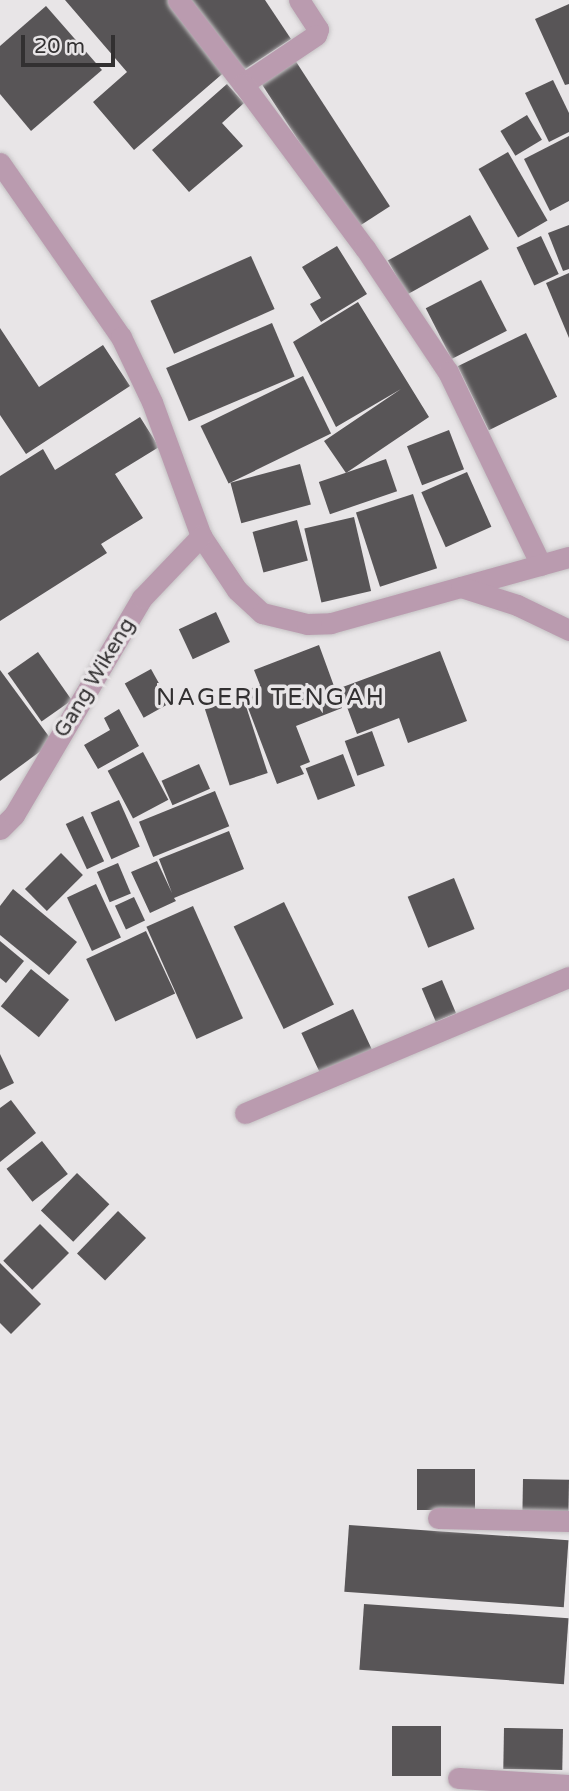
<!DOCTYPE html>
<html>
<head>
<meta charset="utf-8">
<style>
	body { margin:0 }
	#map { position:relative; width:569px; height:1791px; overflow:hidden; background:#e8e5e7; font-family:"Varela Round",sans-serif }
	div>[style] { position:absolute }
	.building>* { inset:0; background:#585557; transform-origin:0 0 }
	.roads { filter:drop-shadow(0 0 2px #c4c1c3) drop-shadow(0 0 2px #c4c1c3) }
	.minor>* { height:21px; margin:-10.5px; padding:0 10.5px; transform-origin:10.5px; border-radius:10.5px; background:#ba9baf }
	span { translate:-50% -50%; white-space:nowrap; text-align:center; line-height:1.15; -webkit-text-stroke:7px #e8e5e7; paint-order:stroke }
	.street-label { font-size:21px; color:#323031 }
	.quarter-label { font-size:24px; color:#323031; letter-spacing:2px }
	.scale { position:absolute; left:21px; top:35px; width:94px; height:32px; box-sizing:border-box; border:4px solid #323031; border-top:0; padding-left:9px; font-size:21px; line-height:24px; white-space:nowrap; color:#323031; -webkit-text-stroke:5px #e8e5e7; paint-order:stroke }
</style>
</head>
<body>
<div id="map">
	<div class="building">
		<i style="clip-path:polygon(65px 0,168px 0,228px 69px,134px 150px,93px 102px,127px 72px)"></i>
		<i style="clip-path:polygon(189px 0,265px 0,291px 39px,239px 73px)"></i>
		<i style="clip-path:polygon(569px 4px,569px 84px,565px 85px,535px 19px)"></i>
		<i style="clip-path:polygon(46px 6px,102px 70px,31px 131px,0 94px,0 46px)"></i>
		<i style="left:293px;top:57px;width:178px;height:41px;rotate:57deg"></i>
		<i style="clip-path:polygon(553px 80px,569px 113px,569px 132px,549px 142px,525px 93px)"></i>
		<i style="clip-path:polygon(227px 84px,244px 103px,222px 123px,243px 146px,189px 192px,152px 150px)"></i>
		<i style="left:527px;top:115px;width:29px;height:31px;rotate:59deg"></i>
		<i style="clip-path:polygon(569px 136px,569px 201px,550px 211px,524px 159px)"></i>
		<i style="left:508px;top:152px;width:79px;height:34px;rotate:60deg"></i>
		<i style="left:470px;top:215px;width:39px;height:94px;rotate:61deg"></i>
		<i style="clip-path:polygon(569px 225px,569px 269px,563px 271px,548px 233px)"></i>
		<i style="left:541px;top:236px;width:42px;height:27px;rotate:65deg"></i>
		<i style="clip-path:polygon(337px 246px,367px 294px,321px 322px,310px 304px,321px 298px,302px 267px)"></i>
		<i style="left:251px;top:256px;width:58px;height:110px;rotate:66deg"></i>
		<i style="clip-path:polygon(569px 273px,569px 338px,546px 283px)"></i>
		<i style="left:481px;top:280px;width:57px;height:62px;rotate:63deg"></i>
		<i style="clip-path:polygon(358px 302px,429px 417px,346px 473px,324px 441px,401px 389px,336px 427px,293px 342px)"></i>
		<i style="left:272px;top:323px;width:58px;height:115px;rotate:67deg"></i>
		<i style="clip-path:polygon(0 328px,39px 387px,103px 345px,130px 386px,26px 454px,0 415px)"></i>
		<i style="left:526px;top:333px;width:71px;height:76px;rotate:64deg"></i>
		<i style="left:303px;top:376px;width:64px;height:114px;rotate:64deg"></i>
		<i style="clip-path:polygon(140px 417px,159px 447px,115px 474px,143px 518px,101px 544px,107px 553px,0 621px,0 476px,43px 449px,55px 470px)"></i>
		<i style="left:449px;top:430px;width:42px;height:45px;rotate:69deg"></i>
		<i style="left:386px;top:459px;width:34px;height:71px;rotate:71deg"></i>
		<i style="left:300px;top:464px;width:42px;height:72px;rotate:75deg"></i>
		<i style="left:467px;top:472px;width:60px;height:50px;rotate:66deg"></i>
		<i style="left:413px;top:494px;width:78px;height:60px;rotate:72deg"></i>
		<i style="left:354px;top:517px;width:76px;height:51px;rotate:77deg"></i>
		<i style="left:297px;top:520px;width:42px;height:46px;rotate:75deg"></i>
		<i style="left:216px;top:612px;width:33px;height:41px;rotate:65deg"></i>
		<i style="clip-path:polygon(319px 645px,342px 708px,296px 726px,310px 762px,300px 766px,304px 774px,277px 784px,242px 692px,260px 685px,254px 670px)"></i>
		<i style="clip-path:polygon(440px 651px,467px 721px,408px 743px,399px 718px,357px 734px,340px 688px)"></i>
		<i style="left:38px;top:652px;width:59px;height:37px;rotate:55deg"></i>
		<i style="left:151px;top:669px;width:39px;height:30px;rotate:61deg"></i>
		<i style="clip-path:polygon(0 670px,53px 742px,0 781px)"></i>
		<i style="left:243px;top:697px;width:80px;height:40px;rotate:72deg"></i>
		<i style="clip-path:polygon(119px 709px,139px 746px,98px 769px,84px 745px,110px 730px,104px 718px)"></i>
		<i style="left:372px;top:731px;width:37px;height:29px;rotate:70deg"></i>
		<i style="left:143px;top:752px;width:54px;height:40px;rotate:62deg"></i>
		<i style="left:343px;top:754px;width:34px;height:40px;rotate:69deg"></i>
		<i style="left:199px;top:764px;width:27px;height:41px;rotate:66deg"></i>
		<i style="left:215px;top:791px;width:38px;height:82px;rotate:68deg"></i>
		<i style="left:119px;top:800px;width:51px;height:31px;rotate:66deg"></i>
		<i style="left:83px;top:816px;width:50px;height:19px;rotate:65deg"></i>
		<i style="clip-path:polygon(229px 831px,244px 869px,174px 898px,176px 901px,150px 913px,131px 872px,157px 861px,172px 893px,159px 859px)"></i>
		<i style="left:61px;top:853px;width:31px;height:51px;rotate:45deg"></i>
		<i style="left:118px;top:863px;width:33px;height:23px;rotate:67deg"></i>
		<i style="left:454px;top:878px;width:55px;height:50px;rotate:68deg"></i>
		<i style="left:96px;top:884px;width:59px;height:32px;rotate:65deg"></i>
		<i style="clip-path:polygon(13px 889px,77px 942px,49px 975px,0 935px,0 906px)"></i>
		<i style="left:134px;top:897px;width:26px;height:21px;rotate:65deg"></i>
		<i style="left:284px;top:902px;width:114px;height:56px;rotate:64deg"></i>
		<i style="left:193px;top:906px;width:123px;height:51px;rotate:66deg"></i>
		<i style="left:146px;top:931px;width:69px;height:66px;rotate:65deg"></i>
		<i style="clip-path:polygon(0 941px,24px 961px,6px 983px,0 978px)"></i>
		<i style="left:31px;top:969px;width:49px;height:48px;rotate:39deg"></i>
		<i style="left:442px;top:980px;width:36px;height:22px;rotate:67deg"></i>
		<i style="left:353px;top:1009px;width:45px;height:57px;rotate:65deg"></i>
		<i style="clip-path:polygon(0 1054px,14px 1083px,0 1090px)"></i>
		<i style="clip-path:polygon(11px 1100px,36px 1133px,0 1162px,0 1108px)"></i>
		<i style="left:42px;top:1141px;width:42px;height:45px;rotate:52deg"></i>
		<i style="left:77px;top:1173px;width:45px;height:52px;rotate:44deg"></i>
		<i style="left:118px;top:1211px;width:39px;height:59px;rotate:44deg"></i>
		<i style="left:40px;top:1224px;width:41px;height:52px;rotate:45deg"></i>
		<i style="clip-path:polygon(0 1263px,41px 1304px,11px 1334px,0 1323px)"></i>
		<i style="left:417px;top:1469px;width:58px;height:41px"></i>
		<i style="left:523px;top:1479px;width:46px;height:35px;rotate:1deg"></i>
		<i style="left:349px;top:1525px;width:220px;height:67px;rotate:4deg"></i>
		<i style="left:364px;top:1604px;width:205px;height:66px;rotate:4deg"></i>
		<i style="left:392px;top:1726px;width:49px;height:50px"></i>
		<i style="left:504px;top:1728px;width:59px;height:41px;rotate:1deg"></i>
	</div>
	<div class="roads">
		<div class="minor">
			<i style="left:178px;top:0;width:106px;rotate:52.3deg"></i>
			<i style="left:299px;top:0;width:35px;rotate:57deg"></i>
			<i style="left:318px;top:29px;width:6px;rotate:108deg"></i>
			<i style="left:316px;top:35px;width:88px;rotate:146.1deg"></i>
			<i style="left:243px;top:84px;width:204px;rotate:53.4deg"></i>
			<i style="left:365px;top:248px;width:149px;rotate:56.2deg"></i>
			<i style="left:448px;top:372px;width:214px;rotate:64.3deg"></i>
			<i style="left:0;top:163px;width:212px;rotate:55.2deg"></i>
			<i style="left:121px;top:337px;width:72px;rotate:64.5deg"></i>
			<i style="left:152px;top:402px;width:143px;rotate:69.9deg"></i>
			<i style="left:201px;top:536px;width:65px;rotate:56.3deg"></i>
			<i style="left:237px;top:590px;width:34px;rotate:43deg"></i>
			<i style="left:262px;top:613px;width:46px;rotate:13.7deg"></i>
			<i style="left:307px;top:624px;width:24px;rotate:-2deg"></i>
			<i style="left:331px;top:623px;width:247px;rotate:-15.5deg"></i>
			<i style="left:461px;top:587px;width:59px;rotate:17.8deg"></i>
			<i style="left:517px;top:605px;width:58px;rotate:25.7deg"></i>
			<i style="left:0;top:829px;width:20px;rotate:-45deg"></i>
			<i style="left:14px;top:815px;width:252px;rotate:-59.5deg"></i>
			<i style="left:142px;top:598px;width:86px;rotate:-46.4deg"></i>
			<i style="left:245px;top:1113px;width:351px;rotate:-22.8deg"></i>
			<i style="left:438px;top:1518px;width:131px;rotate:1.3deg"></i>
			<i style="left:458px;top:1778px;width:111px;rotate:3.6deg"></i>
		</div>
	</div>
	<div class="street-label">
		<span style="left:95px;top:678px;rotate:-59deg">Gang Wikeng</span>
	</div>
	<div class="quarter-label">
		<span style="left:271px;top:698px">NAGERI TENGAH</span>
	</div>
	<div class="scale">20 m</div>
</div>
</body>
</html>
